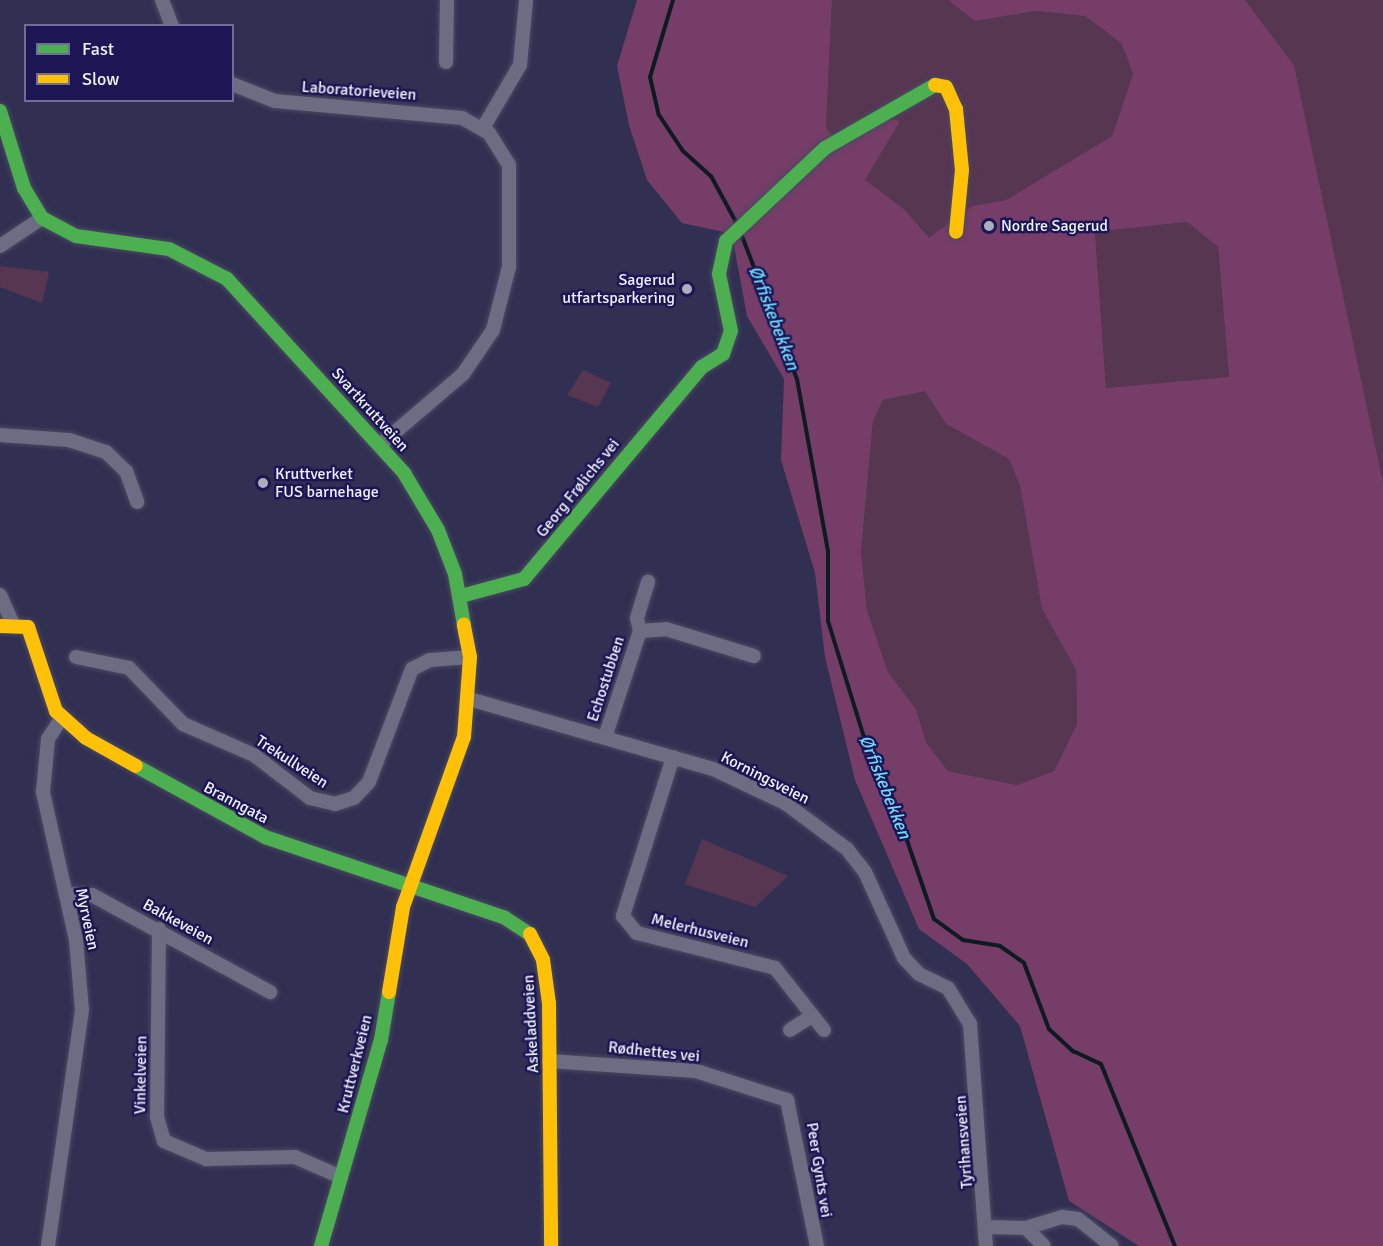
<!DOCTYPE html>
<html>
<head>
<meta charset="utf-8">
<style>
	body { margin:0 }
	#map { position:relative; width:1383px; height:1246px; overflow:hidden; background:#313052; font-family:Signika,sans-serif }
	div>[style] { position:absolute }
	.green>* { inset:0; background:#573651 }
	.forest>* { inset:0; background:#763d69 }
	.stream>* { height:4px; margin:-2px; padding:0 2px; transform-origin:2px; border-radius:2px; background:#0e1b22 }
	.roads { filter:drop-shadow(0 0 2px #4a4a63) drop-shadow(0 0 2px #4a4a63) }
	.street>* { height:14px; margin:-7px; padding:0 7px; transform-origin:7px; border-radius:7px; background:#6c6c82 }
	.fast>* { height:14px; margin:-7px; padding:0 7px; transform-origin:7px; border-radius:7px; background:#4caf50 }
	.slow>* { height:14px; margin:-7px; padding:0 7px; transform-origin:7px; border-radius:7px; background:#ffc107 }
	.dots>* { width:16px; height:16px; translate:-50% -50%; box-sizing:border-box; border:3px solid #1c1655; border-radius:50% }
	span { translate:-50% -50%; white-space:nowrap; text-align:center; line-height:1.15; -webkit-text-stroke:5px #1c1655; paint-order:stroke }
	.street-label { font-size:16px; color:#eff1f9 }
	.poi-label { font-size:16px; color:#eff1f9 }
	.left { translate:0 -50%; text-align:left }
	.right { translate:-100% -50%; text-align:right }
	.water-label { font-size:18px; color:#6cdcfd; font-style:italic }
	.legend { position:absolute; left:24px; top:24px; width:210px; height:78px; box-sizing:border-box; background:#1c1655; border:2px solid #706e97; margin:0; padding:8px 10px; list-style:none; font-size:18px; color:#eff1f9 }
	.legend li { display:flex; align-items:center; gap:12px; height:30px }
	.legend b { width:30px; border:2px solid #706e97 }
</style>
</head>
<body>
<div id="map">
	<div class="green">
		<i style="clip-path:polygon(832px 0,948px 0,975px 21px,1036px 11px,1085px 16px,1121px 43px,1133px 74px,1112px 136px,1006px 200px,972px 206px,929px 239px,904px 209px,865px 180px,899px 121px,837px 143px,826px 127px)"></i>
		<i style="clip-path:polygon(1245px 0,1383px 0,1383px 482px,1294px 65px)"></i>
		<i style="clip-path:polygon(1187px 222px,1218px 247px,1229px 378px,1106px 388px,1095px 232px)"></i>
		<i style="clip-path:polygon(0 266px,49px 272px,42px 303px,0 287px)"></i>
		<i style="clip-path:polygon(583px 370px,611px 383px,598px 407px,567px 395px)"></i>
		<i style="clip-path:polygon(925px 390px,946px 424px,1009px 459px,1020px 486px,1042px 609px,1076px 670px,1077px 724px,1054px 771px,1017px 785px,948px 771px,926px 742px,916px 709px,888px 672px,867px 610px,861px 552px,873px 421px,883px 400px)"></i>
		<i style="clip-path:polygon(702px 839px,788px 876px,755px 907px,685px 884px)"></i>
	</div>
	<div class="forest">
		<i style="clip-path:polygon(evenodd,637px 0,832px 0,826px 127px,837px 142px,890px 119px,900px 121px,865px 180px,904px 209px,929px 238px,972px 206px,1006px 200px,1112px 136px,1133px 74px,1121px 43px,1085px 16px,1036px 11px,975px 21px,948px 0,1245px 0,1294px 65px,1383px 482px,1383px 1246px,1139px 1246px,1069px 1201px,1020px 1026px,967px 964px,919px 929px,855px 780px,825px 657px,815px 573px,781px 460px,784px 379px,747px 316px,734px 246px,724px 232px,682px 223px,647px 180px,629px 125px,617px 66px,637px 0,1187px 222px,1218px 247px,1229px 377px,1106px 388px,1095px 232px,1187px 222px,637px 0,925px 391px,946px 424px,1009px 459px,1020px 486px,1042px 609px,1076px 670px,1077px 724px,1054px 771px,1017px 785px,948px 771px,926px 742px,916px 709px,888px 672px,867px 610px,861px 552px,873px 421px,883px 400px,925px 391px)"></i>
	</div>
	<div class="stream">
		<i style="left:673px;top:0;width:80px;rotate:106.6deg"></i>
		<i style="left:650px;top:77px;width:39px;rotate:77deg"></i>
		<i style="left:659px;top:115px;width:43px;rotate:56.3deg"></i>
		<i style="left:683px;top:151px;width:38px;rotate:42deg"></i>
		<i style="left:711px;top:176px;width:52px;rotate:61.5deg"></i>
		<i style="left:742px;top:236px;width:153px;rotate:69deg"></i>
		<i style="left:797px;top:379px;width:176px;rotate:79.8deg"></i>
		<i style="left:828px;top:552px;width:69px;rotate:90deg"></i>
		<i style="left:828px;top:621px;width:121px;rotate:72.8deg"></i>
		<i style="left:864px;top:737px;width:47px;rotate:62.4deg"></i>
		<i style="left:886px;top:779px;width:148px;rotate:71.1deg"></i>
		<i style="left:934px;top:919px;width:36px;rotate:36deg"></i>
		<i style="left:963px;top:940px;width:37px;rotate:9deg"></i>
		<i style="left:1000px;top:946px;width:29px;rotate:35deg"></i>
		<i style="left:1024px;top:963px;width:71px;rotate:69.3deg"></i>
		<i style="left:1049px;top:1029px;width:33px;rotate:43deg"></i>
		<i style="left:1073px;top:1051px;width:31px;rotate:25deg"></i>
		<i style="left:1101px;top:1064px;width:196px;rotate:67.9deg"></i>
	</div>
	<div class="roads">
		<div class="street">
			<i style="left:162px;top:0;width:28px;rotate:69deg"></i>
			<i style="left:446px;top:62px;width:62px;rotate:-89.1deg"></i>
			<i style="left:232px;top:84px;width:46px;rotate:21.6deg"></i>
			<i style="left:275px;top:101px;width:188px;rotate:5.2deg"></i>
			<i style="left:462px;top:118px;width:31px;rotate:29deg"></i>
			<i style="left:489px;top:133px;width:38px;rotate:58deg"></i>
			<i style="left:509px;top:165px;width:102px;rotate:90deg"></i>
			<i style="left:509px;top:267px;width:65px;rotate:104.3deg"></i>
			<i style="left:493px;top:330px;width:53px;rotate:124.3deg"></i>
			<i style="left:463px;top:374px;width:109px;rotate:139.5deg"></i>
			<i style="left:483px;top:128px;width:73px;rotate:-59.6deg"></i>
			<i style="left:520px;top:65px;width:65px;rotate:-84.7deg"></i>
			<i style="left:0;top:246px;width:50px;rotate:-33.7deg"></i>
			<i style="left:0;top:435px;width:69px;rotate:4.1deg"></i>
			<i style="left:69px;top:440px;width:39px;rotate:18deg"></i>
			<i style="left:106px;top:452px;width:28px;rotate:44deg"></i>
			<i style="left:126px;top:471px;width:33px;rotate:70deg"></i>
			<i style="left:0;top:595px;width:30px;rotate:66deg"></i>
			<i style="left:640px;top:631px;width:26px;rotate:-4deg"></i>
			<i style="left:666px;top:629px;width:92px;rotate:17.1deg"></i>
			<i style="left:76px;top:657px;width:54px;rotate:11.7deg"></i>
			<i style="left:129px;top:668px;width:78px;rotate:46deg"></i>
			<i style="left:183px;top:724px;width:77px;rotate:23.6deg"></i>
			<i style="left:254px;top:755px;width:71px;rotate:37.5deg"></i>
			<i style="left:310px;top:798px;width:26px;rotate:13deg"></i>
			<i style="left:335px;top:804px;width:20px;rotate:-18deg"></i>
			<i style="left:354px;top:798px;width:22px;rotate:-47deg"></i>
			<i style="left:369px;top:782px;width:121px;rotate:-69.2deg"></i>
			<i style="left:412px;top:669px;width:20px;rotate:-27deg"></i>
			<i style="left:430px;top:660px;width:40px;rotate:-4.3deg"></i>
			<i style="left:469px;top:699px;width:254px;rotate:16deg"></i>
			<i style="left:713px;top:769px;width:80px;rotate:25.3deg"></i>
			<i style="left:785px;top:803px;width:77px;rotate:36.6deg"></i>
			<i style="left:847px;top:849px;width:29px;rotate:52deg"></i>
			<i style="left:865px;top:872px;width:94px;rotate:65.6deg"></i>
			<i style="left:904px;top:958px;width:22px;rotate:47deg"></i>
			<i style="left:919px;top:974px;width:32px;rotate:26deg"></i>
			<i style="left:948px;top:988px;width:42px;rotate:58.6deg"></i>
			<i style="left:970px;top:1024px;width:223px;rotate:85.9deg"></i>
			<i style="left:605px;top:737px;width:112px;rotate:-71.7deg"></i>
			<i style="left:640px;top:631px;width:13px;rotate:-103deg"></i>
			<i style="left:637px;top:618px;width:38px;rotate:-73deg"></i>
			<i style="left:673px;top:757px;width:167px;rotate:107.5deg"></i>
			<i style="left:623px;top:916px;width:22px;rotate:51deg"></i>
			<i style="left:637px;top:933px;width:142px;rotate:14.2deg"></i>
			<i style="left:775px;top:968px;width:79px;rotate:51.7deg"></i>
			<i style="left:66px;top:894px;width:26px;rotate:2deg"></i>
			<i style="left:92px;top:895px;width:203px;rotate:28.6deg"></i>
			<i style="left:159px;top:929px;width:188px;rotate:90.6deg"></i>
			<i style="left:157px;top:1117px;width:25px;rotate:74deg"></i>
			<i style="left:164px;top:1141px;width:46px;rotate:23.2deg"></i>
			<i style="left:206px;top:1159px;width:89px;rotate:-1.3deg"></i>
			<i style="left:295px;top:1157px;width:50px;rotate:23.5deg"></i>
			<i style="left:790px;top:1030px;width:27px;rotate:-33deg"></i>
			<i style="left:549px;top:1061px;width:147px;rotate:3.9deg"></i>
			<i style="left:696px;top:1071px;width:96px;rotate:17.7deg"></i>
			<i style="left:787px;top:1100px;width:149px;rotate:78.4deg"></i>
			<i style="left:986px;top:1227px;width:40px;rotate:1.4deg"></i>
			<i style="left:1026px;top:1228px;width:25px;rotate:45deg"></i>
			<i style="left:1026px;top:1228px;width:38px;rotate:-17deg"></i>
			<i style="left:1062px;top:1217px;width:16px;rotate:7deg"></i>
			<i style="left:1078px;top:1219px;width:43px;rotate:38.5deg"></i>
			<i style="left:48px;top:1246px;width:238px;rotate:-81.8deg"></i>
			<i style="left:82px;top:1010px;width:70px;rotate:-94.9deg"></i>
			<i style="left:76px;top:940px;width:152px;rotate:-102.6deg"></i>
			<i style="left:43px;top:792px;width:53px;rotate:-84.6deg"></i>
			<i style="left:48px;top:739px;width:24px;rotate:-57deg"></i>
		</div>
		<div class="fast">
			<i style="left:0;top:111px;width:81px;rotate:72.7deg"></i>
			<i style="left:24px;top:188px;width:35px;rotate:59deg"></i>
			<i style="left:42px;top:218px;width:38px;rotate:28deg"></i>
			<i style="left:76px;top:236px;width:94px;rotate:8deg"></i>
			<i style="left:169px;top:249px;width:65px;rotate:27.3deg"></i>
			<i style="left:227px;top:279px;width:263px;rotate:47.6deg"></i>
			<i style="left:404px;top:473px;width:66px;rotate:59.2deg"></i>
			<i style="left:438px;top:530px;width:47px;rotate:68.9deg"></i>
			<i style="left:455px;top:574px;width:52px;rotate:80deg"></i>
			<i style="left:461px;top:596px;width:65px;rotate:-15.1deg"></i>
			<i style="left:524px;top:579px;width:277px;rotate:-50deg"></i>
			<i style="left:702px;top:367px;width:25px;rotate:-32deg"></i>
			<i style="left:723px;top:354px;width:24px;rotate:-71deg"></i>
			<i style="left:731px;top:331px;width:58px;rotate:-101.9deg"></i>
			<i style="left:719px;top:274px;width:34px;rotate:-78deg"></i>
			<i style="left:726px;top:241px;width:136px;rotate:-43.2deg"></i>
			<i style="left:825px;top:148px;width:127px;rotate:-29.8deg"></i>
			<i style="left:136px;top:766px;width:147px;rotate:28.8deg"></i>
			<i style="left:265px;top:837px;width:253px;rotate:18.6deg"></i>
			<i style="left:505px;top:918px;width:30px;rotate:33deg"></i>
			<i style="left:321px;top:1246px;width:215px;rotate:-73.8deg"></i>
			<i style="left:381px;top:1040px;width:49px;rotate:-80.5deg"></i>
		</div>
		<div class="slow">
			<i style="left:935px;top:85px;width:11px;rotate:10deg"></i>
			<i style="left:946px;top:87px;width:24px;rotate:66deg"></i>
			<i style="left:956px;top:109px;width:61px;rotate:84.4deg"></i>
			<i style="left:962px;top:170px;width:62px;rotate:95.5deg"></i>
			<i style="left:0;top:626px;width:28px;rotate:2deg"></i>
			<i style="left:28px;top:627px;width:89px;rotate:71.6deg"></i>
			<i style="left:56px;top:711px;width:40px;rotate:42deg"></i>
			<i style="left:86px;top:738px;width:57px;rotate:29.2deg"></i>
			<i style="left:530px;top:934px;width:29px;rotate:63deg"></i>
			<i style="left:543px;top:960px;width:43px;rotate:82.1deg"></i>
			<i style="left:549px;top:1003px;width:243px;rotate:89.5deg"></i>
			<i style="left:389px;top:992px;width:86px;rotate:-80.6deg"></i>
			<i style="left:403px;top:907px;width:181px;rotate:-70.3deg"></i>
			<i style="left:464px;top:737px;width:80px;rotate:-85.7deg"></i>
			<i style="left:470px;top:657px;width:33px;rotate:-101deg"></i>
		</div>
	</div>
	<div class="dots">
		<i style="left:989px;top:226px;background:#acadbf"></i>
		<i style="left:687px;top:289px;background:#acadbf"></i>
		<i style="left:263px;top:483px;background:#acadbf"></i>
	</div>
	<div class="street-label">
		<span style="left:359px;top:91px;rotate:4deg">Laboratorieveien</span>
		<span style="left:370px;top:410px;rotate:48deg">Svartkruttveien</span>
		<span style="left:578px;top:488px;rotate:-51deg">Georg Frølichs vei</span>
		<span style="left:606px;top:679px;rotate:-72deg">Echostubben</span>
		<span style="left:292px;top:762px;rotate:33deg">Trekullveien</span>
		<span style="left:765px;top:778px;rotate:27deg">Korningsveien</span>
		<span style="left:236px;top:803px;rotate:28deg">Branngata</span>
		<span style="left:87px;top:919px;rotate:78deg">Myrveien</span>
		<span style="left:178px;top:922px;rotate:29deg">Bakkeveien</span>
		<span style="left:700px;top:931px;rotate:14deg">Melerhusveien</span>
		<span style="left:531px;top:1024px;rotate:-93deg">Askeladdveien</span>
		<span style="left:654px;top:1052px;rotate:6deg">Rødhettes vei</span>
		<span style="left:355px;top:1064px;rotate:-76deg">Kruttverkveien</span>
		<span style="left:141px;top:1075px;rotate:-89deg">Vinkelveien</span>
		<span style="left:964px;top:1142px;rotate:-94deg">Tyrihansveien</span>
		<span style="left:819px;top:1170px;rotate:81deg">Peer Gynts vei</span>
	</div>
	<div class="poi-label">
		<span class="left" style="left:1001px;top:226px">Nordre Sagerud</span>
		<span class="right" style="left:675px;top:289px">Sagerud<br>utfartsparkering</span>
		<span class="left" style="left:275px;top:483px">Kruttverket<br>FUS barnehage</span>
	</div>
	<div class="water-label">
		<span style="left:774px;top:318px;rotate:69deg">Ørfiskebekken</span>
		<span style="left:885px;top:787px;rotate:68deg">Ørfiskebekken</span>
	</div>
	<ul class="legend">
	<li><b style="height:8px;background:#4caf50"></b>Fast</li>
	<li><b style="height:8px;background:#ffc107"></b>Slow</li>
	</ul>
</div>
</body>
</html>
